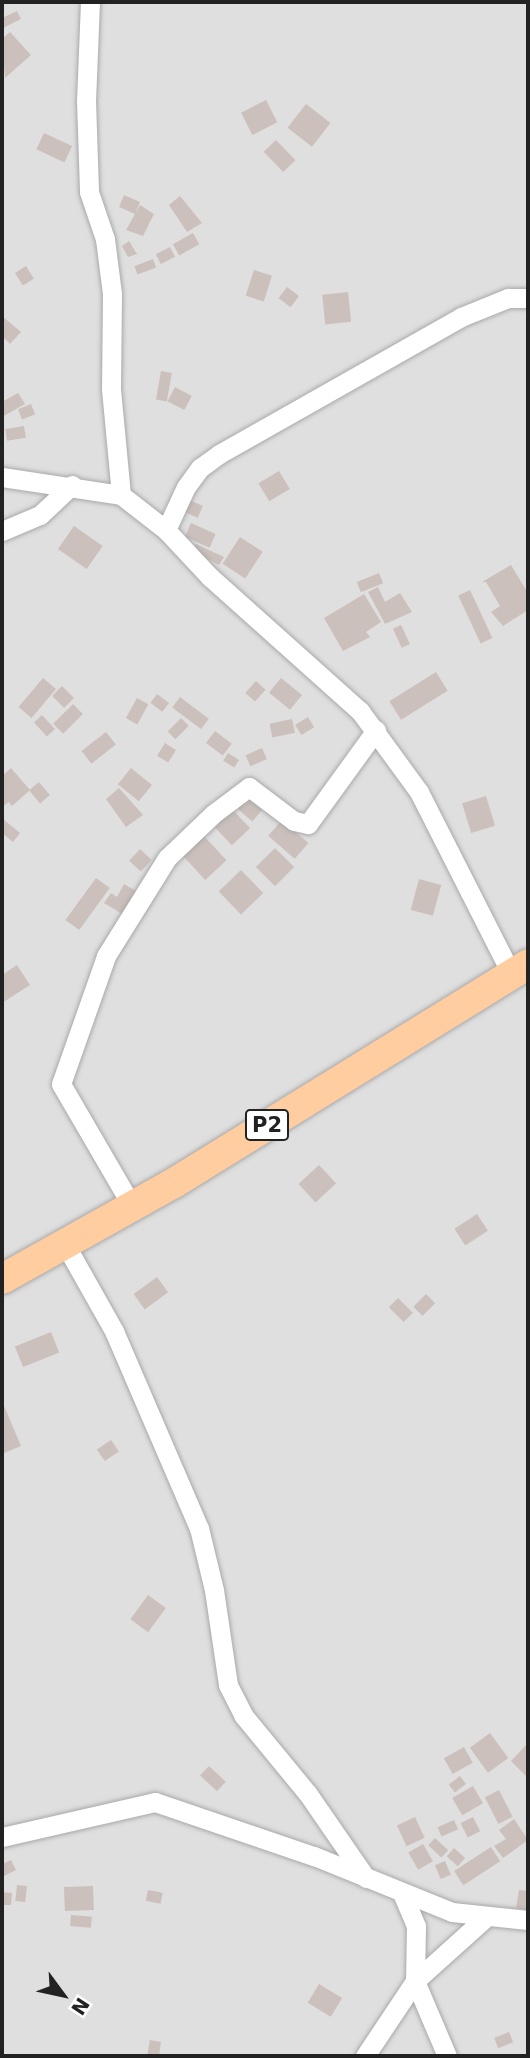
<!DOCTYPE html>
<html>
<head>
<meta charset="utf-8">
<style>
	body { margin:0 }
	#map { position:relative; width:530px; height:2058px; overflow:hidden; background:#f2eee8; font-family:"DejaVu Sans",sans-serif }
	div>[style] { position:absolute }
	.residential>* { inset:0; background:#e0dfdf; transform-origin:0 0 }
	.building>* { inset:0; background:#cbc0bb; transform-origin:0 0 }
	.roads { filter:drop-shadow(0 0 2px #a9a9a9) drop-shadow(0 0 2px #a9a9a9) }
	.street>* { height:19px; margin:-9.5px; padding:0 9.5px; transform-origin:9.5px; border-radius:9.5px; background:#fff }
	.primary>* { height:30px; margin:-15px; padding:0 15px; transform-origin:15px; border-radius:15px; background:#ffcda0 }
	span { translate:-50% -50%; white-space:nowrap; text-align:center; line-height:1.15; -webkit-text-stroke:7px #fff; paint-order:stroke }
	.shield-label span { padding:2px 5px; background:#fff; border:2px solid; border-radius:5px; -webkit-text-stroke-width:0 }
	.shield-label { font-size:21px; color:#222; font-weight:700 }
	.frame { position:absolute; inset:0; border:4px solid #222; pointer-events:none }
	.north { position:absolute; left:28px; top:1960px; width:70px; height:70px; -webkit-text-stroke:5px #fff; paint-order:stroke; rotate:123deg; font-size:19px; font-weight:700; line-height:28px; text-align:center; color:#222 }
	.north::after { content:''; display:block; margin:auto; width:24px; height:32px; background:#222; clip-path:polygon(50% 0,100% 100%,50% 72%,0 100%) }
</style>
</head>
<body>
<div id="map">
	<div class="residential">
		<i style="left:2px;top:2px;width:526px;height:2054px"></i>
	</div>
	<div class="building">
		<i style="clip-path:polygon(17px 11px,21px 19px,3px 28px,2px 18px)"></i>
		<i style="clip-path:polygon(10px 32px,31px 55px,5px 78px,2px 39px)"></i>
		<i style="left:266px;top:100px;width:25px;height:28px;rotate:63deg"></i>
		<i style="left:306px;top:104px;width:31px;height:30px;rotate:38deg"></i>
		<i style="left:44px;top:133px;width:31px;height:18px;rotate:25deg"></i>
		<i style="left:276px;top:140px;width:28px;height:17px;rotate:46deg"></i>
		<i style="clip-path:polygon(124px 195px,140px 202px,135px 214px,140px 205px,154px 214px,143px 236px,126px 230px,135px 214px,119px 207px)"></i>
		<i style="clip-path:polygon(180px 196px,202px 223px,187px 232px,169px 205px)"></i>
		<i style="left:193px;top:233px;width:13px;height:23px;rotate:61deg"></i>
		<i style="clip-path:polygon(129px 241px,137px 254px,128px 257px,122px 246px)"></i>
		<i style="left:170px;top:247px;width:11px;height:16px;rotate:63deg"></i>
		<i style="left:153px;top:259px;width:9px;height:20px;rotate:69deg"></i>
		<i style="left:26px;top:266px;width:15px;height:13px;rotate:58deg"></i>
		<i style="left:254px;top:270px;width:19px;height:27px;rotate:18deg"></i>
		<i style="left:287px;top:287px;width:15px;height:14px;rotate:37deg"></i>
		<i style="left:348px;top:292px;width:30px;height:26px;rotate:84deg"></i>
		<i style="clip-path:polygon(2px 316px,21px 332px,10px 344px,2px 336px)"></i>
		<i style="left:161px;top:371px;width:11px;height:29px;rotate:10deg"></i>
		<i style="left:175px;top:387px;width:19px;height:16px;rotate:28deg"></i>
		<i style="clip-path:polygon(18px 393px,25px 404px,2px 417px,2px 402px)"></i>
		<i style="left:31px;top:404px;width:11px;height:14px;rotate:68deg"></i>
		<i style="left:24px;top:426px;width:12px;height:19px;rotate:81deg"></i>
		<i style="left:279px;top:471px;width:21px;height:24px;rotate:59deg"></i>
		<i style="left:189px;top:500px;width:15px;height:13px;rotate:23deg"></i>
		<i style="left:191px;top:523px;width:27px;height:15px;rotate:24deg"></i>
		<i style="left:74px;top:526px;width:35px;height:28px;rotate:35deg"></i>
		<i style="left:240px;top:537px;width:27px;height:32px;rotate:33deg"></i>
		<i style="clip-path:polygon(196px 544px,224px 557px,219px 565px,191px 550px)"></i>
		<i style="clip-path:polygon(511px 565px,528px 593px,528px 610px,503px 626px,491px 612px,500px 606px,486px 582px,482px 582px)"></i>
		<i style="left:379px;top:573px;width:11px;height:24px;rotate:68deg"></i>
		<i style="clip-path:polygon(378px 587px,385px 602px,400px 593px,412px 612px,385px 624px,368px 592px)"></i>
		<i style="left:470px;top:590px;width:53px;height:13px;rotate:65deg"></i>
		<i style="clip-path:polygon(364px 594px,381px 622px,366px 632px,370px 637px,343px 651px,324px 618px)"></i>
		<i style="left:401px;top:625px;width:21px;height:9px;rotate:65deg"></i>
		<i style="left:436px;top:672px;width:22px;height:55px;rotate:58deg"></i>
		<i style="left:43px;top:678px;width:17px;height:38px;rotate:40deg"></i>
		<i style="left:281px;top:678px;width:27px;height:19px;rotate:39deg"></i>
		<i style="left:256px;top:681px;width:13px;height:16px;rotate:42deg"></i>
		<i style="left:62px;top:686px;width:17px;height:14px;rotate:45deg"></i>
		<i style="left:157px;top:694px;width:15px;height:11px;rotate:37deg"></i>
		<i style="left:180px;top:697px;width:36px;height:13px;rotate:37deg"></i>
		<i style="left:137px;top:698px;width:13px;height:23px;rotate:29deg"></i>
		<i style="left:73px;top:704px;width:14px;height:28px;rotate:45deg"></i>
		<i style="left:42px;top:715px;width:19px;height:11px;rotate:47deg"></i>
		<i style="left:308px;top:717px;width:12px;height:15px;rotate:59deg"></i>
		<i style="left:181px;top:718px;width:11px;height:19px;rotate:45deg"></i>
		<i style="left:292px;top:719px;width:14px;height:23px;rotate:78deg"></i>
		<i style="left:215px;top:731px;width:21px;height:15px;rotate:37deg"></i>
		<i style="left:106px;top:732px;width:16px;height:31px;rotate:52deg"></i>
		<i style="left:165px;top:743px;width:13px;height:15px;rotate:32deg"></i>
		<i style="left:262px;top:748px;width:12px;height:18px;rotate:66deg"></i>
		<i style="left:228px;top:753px;width:13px;height:9px;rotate:32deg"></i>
		<i style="clip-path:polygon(11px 768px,30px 790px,12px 806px,9px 802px,2px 807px,2px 776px)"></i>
		<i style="left:131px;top:768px;width:27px;height:21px;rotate:39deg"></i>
		<i style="left:39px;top:782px;width:17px;height:13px;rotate:50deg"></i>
		<i style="clip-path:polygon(119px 788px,143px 815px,126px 827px,106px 799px)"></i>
		<i style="left:486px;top:796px;width:31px;height:25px;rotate:73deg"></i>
		<i style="left:247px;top:797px;width:20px;height:15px;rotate:41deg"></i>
		<i style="left:233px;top:810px;width:25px;height:25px;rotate:47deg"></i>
		<i style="clip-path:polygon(3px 819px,20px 833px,13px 842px,2px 833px)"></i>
		<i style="left:282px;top:820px;width:35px;height:21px;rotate:41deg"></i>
		<i style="left:204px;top:836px;width:33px;height:29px;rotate:47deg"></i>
		<i style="left:275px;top:848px;width:27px;height:27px;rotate:45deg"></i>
		<i style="left:140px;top:849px;width:16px;height:16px;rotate:43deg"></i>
		<i style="left:241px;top:870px;width:32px;height:31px;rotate:46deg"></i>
		<i style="left:96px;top:878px;width:17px;height:52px;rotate:36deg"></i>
		<i style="left:419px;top:879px;width:23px;height:32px;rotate:15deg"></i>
		<i style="clip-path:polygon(124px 884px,138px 892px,124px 915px,104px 903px,111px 893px,117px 897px)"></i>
		<i style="clip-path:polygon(17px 965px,30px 985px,2px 1003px,2px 975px)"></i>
		<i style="left:319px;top:1165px;width:25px;height:28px;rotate:47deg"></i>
		<i style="left:477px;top:1214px;width:20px;height:27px;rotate:57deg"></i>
		<i style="left:157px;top:1277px;width:19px;height:29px;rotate:54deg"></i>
		<i style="left:426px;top:1294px;width:13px;height:18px;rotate:45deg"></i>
		<i style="left:398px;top:1298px;width:21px;height:13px;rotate:45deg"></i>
		<i style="left:51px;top:1332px;width:22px;height:39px;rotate:68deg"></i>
		<i style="clip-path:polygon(2px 1401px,21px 1446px,2px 1454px)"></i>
		<i style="left:111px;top:1440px;width:14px;height:17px;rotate:56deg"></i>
		<i style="left:148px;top:1595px;width:22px;height:30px;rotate:36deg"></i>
		<i style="left:490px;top:1733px;width:31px;height:25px;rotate:54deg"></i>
		<i style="clip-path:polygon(528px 1743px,528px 1778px,511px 1761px)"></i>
		<i style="left:464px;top:1747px;width:18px;height:23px;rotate:61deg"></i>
		<i style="left:209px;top:1766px;width:23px;height:13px;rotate:43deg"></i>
		<i style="left:460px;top:1776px;width:10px;height:14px;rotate:53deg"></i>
		<i style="left:473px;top:1786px;width:20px;height:24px;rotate:60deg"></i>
		<i style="left:499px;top:1790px;width:30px;height:16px;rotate:63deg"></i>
		<i style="left:415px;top:1817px;width:23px;height:20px;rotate:65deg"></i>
		<i style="left:473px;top:1817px;width:16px;height:14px;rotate:63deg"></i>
		<i style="clip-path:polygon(514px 1819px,528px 1840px,503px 1858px,494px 1846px,506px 1839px,499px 1830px)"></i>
		<i style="left:454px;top:1820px;width:10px;height:18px;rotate:66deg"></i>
		<i style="left:435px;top:1838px;width:18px;height:10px;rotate:43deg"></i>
		<i style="left:423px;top:1844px;width:20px;height:17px;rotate:60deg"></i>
		<i style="left:491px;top:1847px;width:17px;height:44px;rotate:57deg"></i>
		<i style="left:454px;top:1848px;width:15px;height:11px;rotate:42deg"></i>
		<i style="clip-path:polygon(11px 1860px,16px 1870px,2px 1877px,2px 1864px)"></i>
		<i style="left:445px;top:1861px;width:15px;height:11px;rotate:67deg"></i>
		<i style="left:17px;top:1885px;width:10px;height:16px;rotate:6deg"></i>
		<i style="left:93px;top:1886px;width:24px;height:29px;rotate:88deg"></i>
		<i style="left:148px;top:1890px;width:15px;height:11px;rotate:11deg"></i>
		<i style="clip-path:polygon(519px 1890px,528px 1891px,528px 1910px,516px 1908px)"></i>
		<i style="clip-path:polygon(2px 1892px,12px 1893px,11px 1905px,2px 1905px)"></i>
		<i style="left:71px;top:1915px;width:21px;height:11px;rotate:5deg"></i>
		<i style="left:319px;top:1984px;width:27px;height:22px;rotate:31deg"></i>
		<i style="left:509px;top:2032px;width:11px;height:16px;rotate:68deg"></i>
		<i style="clip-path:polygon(150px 2040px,161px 2042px,159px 2056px,147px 2056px)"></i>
	</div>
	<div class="roads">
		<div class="street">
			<i style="left:90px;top:2px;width:98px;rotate:92.3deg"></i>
			<i style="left:86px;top:100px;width:92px;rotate:88.1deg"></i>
			<i style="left:89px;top:192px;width:50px;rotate:71.2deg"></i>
			<i style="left:105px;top:239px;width:55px;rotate:82.7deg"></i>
			<i style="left:112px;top:294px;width:95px;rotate:90.6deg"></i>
			<i style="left:111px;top:389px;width:106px;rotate:84.6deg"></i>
			<i style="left:2px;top:477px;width:120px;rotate:8.6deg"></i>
			<i style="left:121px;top:495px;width:57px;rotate:37.9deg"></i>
			<i style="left:166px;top:530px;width:64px;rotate:46.9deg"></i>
			<i style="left:210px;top:577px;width:201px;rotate:41.8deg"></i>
			<i style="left:360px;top:711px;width:100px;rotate:53.9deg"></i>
			<i style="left:419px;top:792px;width:203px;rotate:63.1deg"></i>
			<i style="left:166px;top:530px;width:47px;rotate:-65.1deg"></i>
			<i style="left:186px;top:487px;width:24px;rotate:-54deg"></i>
			<i style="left:200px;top:468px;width:24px;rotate:-36deg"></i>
			<i style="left:219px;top:454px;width:278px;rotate:-29.5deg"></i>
			<i style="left:461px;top:317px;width:51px;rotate:-22deg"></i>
			<i style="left:508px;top:298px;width:20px"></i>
			<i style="left:2px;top:531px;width:41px;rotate:-22.8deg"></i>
			<i style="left:40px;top:515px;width:44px;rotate:-43.2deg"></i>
			<i style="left:132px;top:1206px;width:141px;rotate:-120.2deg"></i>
			<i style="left:61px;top:1084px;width:136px;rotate:-70.6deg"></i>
			<i style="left:106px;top:956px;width:115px;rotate:-58.1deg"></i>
			<i style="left:167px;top:858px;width:64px;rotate:-43.7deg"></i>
			<i style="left:213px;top:814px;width:45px;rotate:-36.9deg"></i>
			<i style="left:249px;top:787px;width:56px;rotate:37.1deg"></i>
			<i style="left:294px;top:821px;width:14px;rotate:12deg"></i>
			<i style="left:308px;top:824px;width:116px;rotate:-54.1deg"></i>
			<i style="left:65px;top:1244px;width:100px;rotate:60.6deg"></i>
			<i style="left:114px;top:1331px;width:215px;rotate:66.7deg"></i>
			<i style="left:199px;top:1528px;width:64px;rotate:76.4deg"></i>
			<i style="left:214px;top:1590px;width:96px;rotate:81.6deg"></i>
			<i style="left:228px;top:1685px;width:34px;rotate:63deg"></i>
			<i style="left:243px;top:1715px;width:102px;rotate:50.6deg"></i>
			<i style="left:308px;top:1794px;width:102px;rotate:55.4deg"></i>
			<i style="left:2px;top:1837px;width:157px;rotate:-12.9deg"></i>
			<i style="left:155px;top:1802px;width:168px;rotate:18.8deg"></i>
			<i style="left:314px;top:1856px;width:149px;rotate:22.1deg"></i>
			<i style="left:452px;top:1912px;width:76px;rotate:6deg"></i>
			<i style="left:402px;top:1893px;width:36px;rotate:67deg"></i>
			<i style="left:416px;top:1926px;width:55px;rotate:91deg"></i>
			<i style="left:415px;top:1981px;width:82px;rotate:66.9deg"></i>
			<i style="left:365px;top:2056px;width:90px;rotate:-56.3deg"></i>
			<i style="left:415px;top:1981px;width:94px;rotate:-42deg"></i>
		</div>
		<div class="primary">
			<i style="left:2px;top:1279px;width:197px;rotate:-29.2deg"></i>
			<i style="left:174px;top:1183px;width:416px;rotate:-31.7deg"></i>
		</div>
	</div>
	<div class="shield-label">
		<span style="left:267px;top:1125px">P2</span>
	</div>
	<div class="frame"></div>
	<div class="north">N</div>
</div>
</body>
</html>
